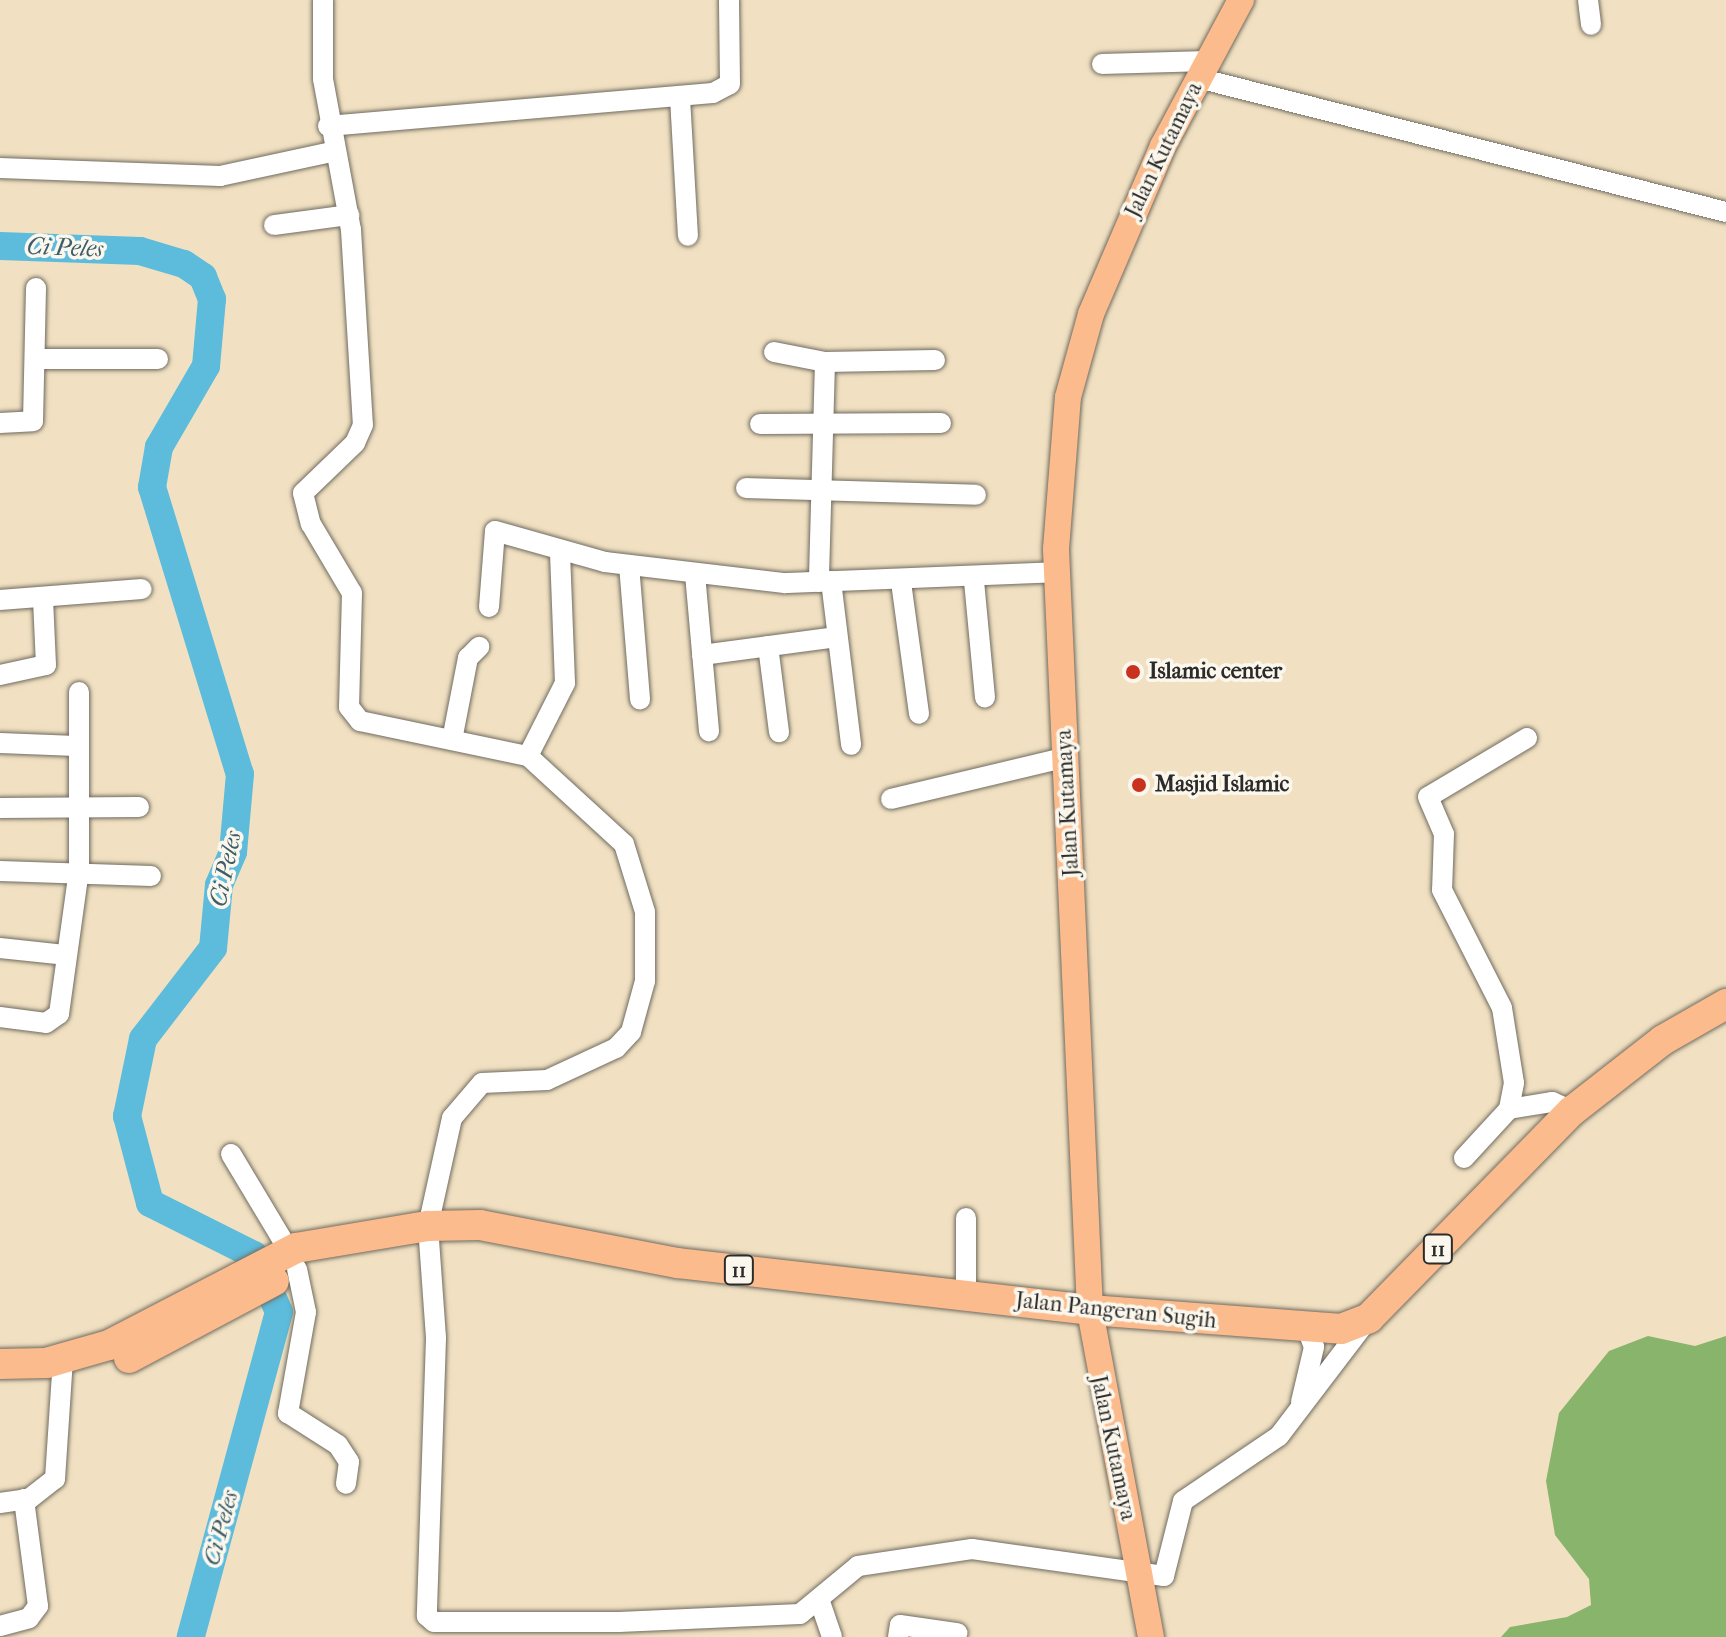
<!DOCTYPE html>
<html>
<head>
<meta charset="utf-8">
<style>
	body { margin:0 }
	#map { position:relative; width:1726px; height:1637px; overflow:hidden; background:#f1e1c2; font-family:"IM FELL French Canon",serif }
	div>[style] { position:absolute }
	.forest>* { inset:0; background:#88b46c }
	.river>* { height:28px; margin:-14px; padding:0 14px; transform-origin:14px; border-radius:14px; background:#5dbbdb }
	.roads { filter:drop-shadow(0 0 2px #706b60) drop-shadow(0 0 2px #706b60) }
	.minor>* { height:20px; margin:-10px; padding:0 10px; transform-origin:10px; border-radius:10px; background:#fff }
	.major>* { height:26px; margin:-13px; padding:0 13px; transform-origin:13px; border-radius:13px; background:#fbbb8c }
	.highway>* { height:30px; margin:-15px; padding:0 15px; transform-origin:15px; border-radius:15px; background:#fbbb8c }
	.dots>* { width:22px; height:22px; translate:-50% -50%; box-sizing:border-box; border:4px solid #fbf7ec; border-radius:50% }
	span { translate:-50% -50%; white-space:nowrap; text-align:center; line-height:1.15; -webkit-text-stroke:7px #fbf7ec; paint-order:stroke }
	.shield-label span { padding:2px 6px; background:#fbf7ec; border:2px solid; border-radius:6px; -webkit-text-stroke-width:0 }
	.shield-label { font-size:20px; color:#2b2b2b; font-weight:700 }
	.street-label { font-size:22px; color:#2b2b2b }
	.poi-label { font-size:22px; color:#2b2b2b; font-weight:700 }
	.left { translate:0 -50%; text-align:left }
	.water-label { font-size:24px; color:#3c5d69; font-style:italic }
</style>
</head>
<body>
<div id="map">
	<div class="forest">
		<i style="clip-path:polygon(1648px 1336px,1695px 1346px,1726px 1336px,1726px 1637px,1501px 1637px,1510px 1627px,1567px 1617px,1591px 1605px,1589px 1579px,1555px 1535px,1546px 1481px,1559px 1413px,1609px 1351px)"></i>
	</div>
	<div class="river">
		<i style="left:0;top:246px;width:140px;rotate:2deg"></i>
		<i style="left:140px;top:251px;width:46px;rotate:16.5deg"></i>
		<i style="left:184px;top:264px;width:23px;rotate:34deg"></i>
		<i style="left:203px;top:277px;width:24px;rotate:68deg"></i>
		<i style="left:212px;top:299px;width:67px;rotate:95.1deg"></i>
		<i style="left:206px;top:366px;width:94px;rotate:120.1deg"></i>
		<i style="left:159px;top:447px;width:41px;rotate:99.9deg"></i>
		<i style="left:152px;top:487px;width:300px;rotate:73deg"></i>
		<i style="left:240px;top:774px;width:78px;rotate:95.1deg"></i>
		<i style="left:233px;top:852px;width:36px;rotate:113deg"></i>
		<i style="left:219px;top:885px;width:63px;rotate:95.4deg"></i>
		<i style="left:213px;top:948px;width:115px;rotate:127.6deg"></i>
		<i style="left:143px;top:1039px;width:79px;rotate:101.7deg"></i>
		<i style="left:127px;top:1116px;width:90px;rotate:75.2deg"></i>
		<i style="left:150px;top:1203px;width:116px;rotate:26.6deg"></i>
		<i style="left:254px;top:1255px;width:62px;rotate:66.3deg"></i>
		<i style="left:279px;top:1312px;width:337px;rotate:105.2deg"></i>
	</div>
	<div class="roads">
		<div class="minor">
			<i style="left:323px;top:0;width:79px;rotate:90deg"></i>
			<i style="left:323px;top:79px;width:154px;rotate:79.5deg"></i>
			<i style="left:351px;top:230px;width:195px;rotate:86.5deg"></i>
			<i style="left:363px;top:425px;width:20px;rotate:114deg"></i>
			<i style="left:355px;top:443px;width:72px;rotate:136.1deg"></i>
			<i style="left:303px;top:493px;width:32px;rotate:76deg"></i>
			<i style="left:311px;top:524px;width:80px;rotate:59.3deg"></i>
			<i style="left:352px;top:593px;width:114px;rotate:91.5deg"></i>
			<i style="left:349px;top:707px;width:18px;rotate:52deg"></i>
			<i style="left:360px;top:721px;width:172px;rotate:11.8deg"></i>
			<i style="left:528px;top:756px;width:130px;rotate:42.5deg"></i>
			<i style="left:624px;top:844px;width:71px;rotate:72.8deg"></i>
			<i style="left:645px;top:912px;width:69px;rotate:90deg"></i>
			<i style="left:645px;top:981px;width:53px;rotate:105.4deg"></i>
			<i style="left:631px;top:1032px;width:22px;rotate:133deg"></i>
			<i style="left:616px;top:1048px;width:76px;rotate:155.1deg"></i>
			<i style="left:547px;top:1080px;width:65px;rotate:177.4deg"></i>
			<i style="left:482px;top:1083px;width:46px;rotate:130.6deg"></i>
			<i style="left:452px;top:1118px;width:111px;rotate:102.5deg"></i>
			<i style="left:428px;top:1226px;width:112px;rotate:85.9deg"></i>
			<i style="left:436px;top:1338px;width:278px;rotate:91.9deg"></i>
			<i style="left:427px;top:1616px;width:9px;rotate:41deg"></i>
			<i style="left:434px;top:1622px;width:185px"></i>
			<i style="left:619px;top:1622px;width:181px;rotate:-2.5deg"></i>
			<i style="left:800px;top:1614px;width:75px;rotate:-39.6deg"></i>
			<i style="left:858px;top:1566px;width:115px;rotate:-8.5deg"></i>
			<i style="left:972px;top:1549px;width:194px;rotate:8deg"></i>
			<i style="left:1164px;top:1576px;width:77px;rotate:-75.8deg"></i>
			<i style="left:1183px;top:1501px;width:116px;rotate:-34.1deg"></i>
			<i style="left:1279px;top:1436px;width:148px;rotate:-52.7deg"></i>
			<i style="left:1588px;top:0;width:25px;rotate:83deg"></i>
			<i style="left:1102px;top:64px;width:105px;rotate:-1.6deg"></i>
			<i style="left:1198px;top:78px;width:545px;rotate:14.24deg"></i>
			<i style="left:680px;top:98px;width:138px;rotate:86.7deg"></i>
			<i style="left:328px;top:126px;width:386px;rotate:-4.9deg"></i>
			<i style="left:713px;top:93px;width:19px;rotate:-28deg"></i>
			<i style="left:730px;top:84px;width:84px;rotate:-90.7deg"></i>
			<i style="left:0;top:168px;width:220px;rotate:2.1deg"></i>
			<i style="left:220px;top:176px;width:114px;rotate:-12.2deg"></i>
			<i style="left:274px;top:225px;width:76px;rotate:-7.6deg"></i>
			<i style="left:774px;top:352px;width:52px;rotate:11.1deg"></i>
			<i style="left:825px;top:362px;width:220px;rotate:91.6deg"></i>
			<i style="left:36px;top:359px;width:122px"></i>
			<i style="left:825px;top:362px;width:110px;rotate:-1deg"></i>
			<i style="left:0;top:423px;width:33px;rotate:-3deg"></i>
			<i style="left:33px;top:421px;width:133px;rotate:-88.7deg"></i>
			<i style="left:760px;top:424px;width:181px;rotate:-0.3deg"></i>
			<i style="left:746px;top:488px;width:230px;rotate:1.7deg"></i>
			<i style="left:629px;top:565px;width:135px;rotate:85.3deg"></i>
			<i style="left:695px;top:574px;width:158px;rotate:84.9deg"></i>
			<i style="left:831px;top:581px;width:165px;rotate:83deg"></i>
			<i style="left:974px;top:581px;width:117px;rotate:84.6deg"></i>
			<i style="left:901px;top:582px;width:133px;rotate:82.2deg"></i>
			<i style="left:0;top:600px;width:142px;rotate:-4.4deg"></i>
			<i style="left:489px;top:607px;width:76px;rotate:-85.5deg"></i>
			<i style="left:495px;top:531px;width:114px;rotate:15.7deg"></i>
			<i style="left:605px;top:562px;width:181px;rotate:6.7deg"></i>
			<i style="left:785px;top:583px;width:272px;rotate:-2.3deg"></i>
			<i style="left:768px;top:646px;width:87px;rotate:82.7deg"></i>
			<i style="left:702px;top:655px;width:136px;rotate:-7.6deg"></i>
			<i style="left:0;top:675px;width:47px;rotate:-12.3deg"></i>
			<i style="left:46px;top:665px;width:65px;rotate:-92.6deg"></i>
			<i style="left:1527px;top:738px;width:115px;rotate:149.2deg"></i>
			<i style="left:1428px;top:797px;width:40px;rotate:66.6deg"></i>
			<i style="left:1444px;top:834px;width:56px;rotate:92deg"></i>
			<i style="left:1442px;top:890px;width:132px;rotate:63deg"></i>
			<i style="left:1502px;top:1008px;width:76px;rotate:80.9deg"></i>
			<i style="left:1514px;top:1083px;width:26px;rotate:101deg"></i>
			<i style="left:1509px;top:1109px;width:44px;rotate:-9.2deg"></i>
			<i style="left:1552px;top:1102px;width:22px;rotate:24deg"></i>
			<i style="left:452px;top:740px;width:84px;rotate:-79deg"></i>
			<i style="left:468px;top:658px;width:16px;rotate:-45deg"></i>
			<i style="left:0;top:743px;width:76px;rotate:2.3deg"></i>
			<i style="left:528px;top:756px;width:82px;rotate:-63.1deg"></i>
			<i style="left:565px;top:683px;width:131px;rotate:-92.2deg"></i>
			<i style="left:891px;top:799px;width:181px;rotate:-13.4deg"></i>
			<i style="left:0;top:808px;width:139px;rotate:-0.4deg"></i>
			<i style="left:0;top:871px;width:151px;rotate:1.9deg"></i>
			<i style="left:0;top:948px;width:65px;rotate:6.1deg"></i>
			<i style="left:0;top:1017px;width:46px;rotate:7.4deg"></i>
			<i style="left:46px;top:1023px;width:16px;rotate:-35deg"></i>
			<i style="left:59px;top:1014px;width:146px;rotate:-82.1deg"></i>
			<i style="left:79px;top:869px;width:177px;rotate:-90deg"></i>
			<i style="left:231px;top:1154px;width:113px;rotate:59.1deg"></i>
			<i style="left:1464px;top:1158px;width:67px;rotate:-47.4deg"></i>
			<i style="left:297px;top:1269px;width:44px;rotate:78.2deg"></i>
			<i style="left:306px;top:1312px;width:103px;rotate:100.1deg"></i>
			<i style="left:288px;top:1413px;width:59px;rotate:32.6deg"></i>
			<i style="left:338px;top:1445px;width:20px;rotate:57deg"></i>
			<i style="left:349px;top:1462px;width:22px;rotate:98deg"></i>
			<i style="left:966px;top:1295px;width:77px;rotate:-90deg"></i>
			<i style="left:1301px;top:1402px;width:57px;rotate:-76.7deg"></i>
			<i style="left:1314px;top:1347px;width:19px;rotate:-111deg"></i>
			<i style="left:0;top:1503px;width:29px;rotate:-8deg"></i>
			<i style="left:29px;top:1499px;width:33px;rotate:-38deg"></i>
			<i style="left:55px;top:1479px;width:120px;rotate:-86.2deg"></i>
			<i style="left:819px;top:1599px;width:40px;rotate:71.1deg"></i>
			<i style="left:0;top:1626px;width:30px;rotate:-15deg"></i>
			<i style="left:29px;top:1618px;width:15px;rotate:-53deg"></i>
			<i style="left:38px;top:1606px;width:108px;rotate:-97.5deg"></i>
			<i style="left:898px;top:1637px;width:12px;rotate:-81deg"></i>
			<i style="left:900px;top:1625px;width:58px;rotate:8deg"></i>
		</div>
		<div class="major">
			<i style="left:1151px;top:1637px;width:333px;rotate:-100.6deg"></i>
			<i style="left:1090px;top:1310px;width:762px;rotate:-92.56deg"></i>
			<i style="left:1056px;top:549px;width:152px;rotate:-85.5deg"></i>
			<i style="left:1068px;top:397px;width:86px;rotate:-74.5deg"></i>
			<i style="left:1091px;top:314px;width:183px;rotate:-66.8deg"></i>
			<i style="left:1163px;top:146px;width:166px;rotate:-61.9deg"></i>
		</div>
		<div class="highway">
			<i style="left:129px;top:1358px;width:164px;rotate:-28deg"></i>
			<i style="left:0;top:1364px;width:46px;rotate:-1.2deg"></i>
			<i style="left:46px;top:1363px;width:66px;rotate:-15.9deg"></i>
			<i style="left:109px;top:1345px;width:211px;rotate:-27.4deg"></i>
			<i style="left:296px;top:1248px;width:134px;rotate:-9.5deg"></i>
			<i style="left:428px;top:1226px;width:52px;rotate:-1.1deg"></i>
			<i style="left:480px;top:1225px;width:202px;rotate:10.9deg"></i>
			<i style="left:678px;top:1263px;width:415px;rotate:6.5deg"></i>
			<i style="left:1090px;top:1310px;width:252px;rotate:4.3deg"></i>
			<i style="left:1341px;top:1329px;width:30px;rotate:-21deg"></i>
			<i style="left:1369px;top:1318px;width:290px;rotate:-45.6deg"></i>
			<i style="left:1572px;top:1111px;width:115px;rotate:-38deg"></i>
			<i style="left:1663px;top:1040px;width:73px;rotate:-29.7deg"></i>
		</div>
	</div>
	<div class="dots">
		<i style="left:1133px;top:672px;background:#c8321e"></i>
		<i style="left:1139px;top:785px;background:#c8321e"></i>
	</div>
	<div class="shield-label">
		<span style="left:1438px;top:1249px">11</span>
		<span style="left:739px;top:1270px">11</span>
	</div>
	<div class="street-label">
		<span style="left:1164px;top:150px;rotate:-64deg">Jalan Kutamaya</span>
		<span style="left:1068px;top:803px;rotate:-93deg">Jalan Kutamaya</span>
		<span style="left:1116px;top:1311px;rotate:6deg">Jalan Pangeran Sugih</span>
		<span style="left:1113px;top:1448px;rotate:78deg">Jalan Kutamaya</span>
	</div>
	<div class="poi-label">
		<span class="left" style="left:1149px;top:672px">Islamic center</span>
		<span class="left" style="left:1155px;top:785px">Masjid Islamic</span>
	</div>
	<div class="water-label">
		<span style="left:65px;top:248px;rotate:2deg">Ci Peles</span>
		<span style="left:226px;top:869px;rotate:-78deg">Ci Peles</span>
		<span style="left:221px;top:1528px;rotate:-75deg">Ci Peles</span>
	</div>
</div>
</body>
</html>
